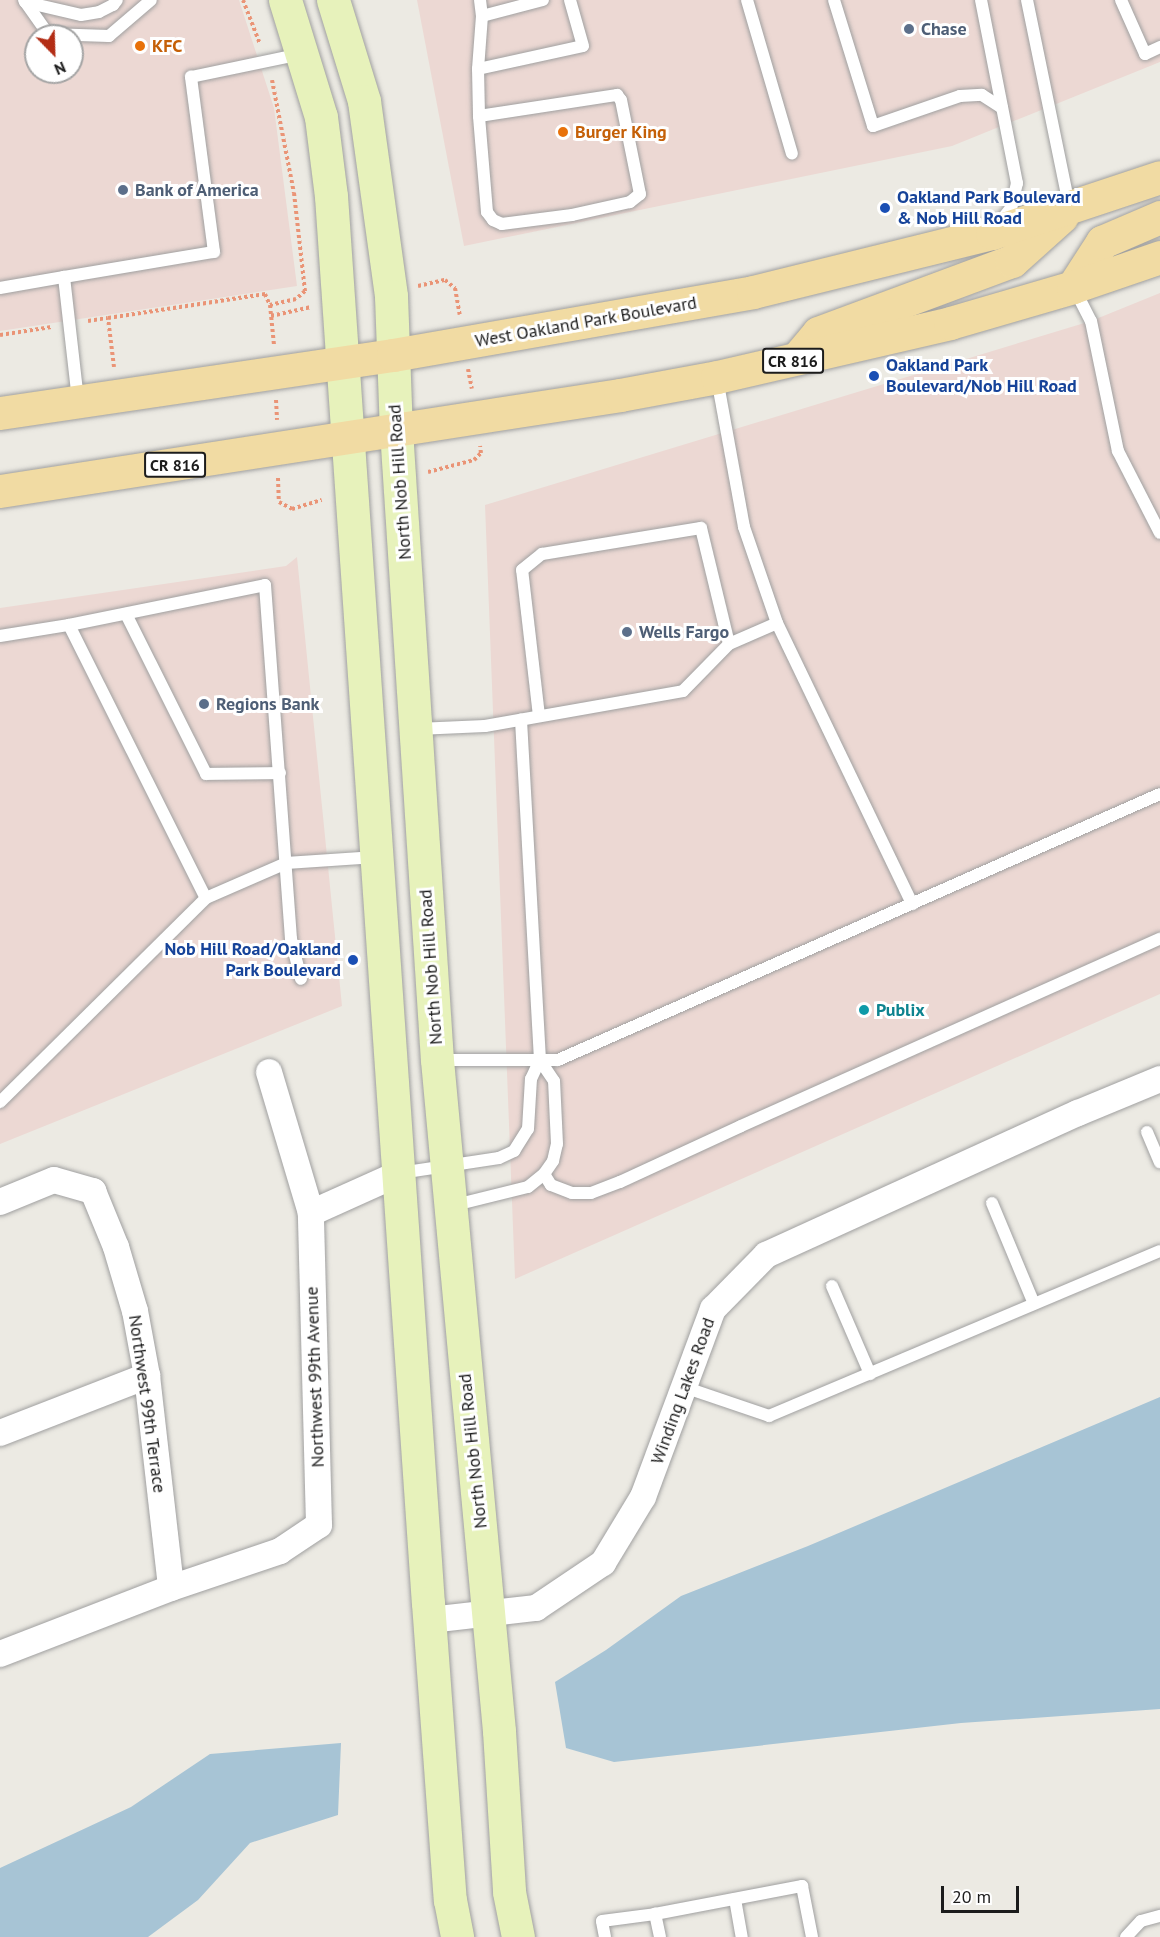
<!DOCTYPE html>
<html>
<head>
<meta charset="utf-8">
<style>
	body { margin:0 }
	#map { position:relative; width:1160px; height:1937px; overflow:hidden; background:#eceae3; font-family:"PT Sans",sans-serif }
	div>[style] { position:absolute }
	.commercial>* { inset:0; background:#ecd8d3 }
	.water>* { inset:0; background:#a7c4d5 }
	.path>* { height:4px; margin-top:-2px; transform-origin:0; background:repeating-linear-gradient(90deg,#ea9476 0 3px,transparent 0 6px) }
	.roads { filter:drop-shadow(0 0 2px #a0a0a0) drop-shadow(0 0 2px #a0a0a0) }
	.service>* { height:12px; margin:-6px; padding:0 6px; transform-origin:6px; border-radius:6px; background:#fff }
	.minor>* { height:26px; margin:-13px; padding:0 13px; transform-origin:13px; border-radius:13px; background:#fff }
	.secondary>* { height:33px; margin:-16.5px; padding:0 16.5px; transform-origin:16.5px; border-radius:16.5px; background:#e7f2bb }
	.primary>* { height:33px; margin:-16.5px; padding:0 16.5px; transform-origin:16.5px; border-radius:16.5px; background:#f1dba3 }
	.dots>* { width:16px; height:16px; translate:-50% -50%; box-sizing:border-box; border:3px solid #fff; border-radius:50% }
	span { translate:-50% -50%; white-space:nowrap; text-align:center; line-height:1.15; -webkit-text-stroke:6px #fff; paint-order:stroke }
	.shield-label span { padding:2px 4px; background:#fff; border:2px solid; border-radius:4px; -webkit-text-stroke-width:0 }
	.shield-label { font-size:16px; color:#1c1c1c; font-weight:700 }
	.service-label { font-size:18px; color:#4e5e75; font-weight:700 }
	.left { translate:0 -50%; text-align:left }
	.food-label { font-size:18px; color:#c56008; font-weight:700 }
	.transit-label { font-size:18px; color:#164399; font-weight:700 }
	.right { translate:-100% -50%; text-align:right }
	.street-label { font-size:18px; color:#1c1c1c }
	.culture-label { font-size:18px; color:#0d838f; font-weight:700 }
	.north { position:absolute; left:24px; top:24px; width:60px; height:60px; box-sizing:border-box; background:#fff; border:2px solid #a4a4a4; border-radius:50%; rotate:157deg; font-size:16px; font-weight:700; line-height:24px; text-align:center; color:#1c1c1c }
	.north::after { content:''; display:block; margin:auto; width:21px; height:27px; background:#b32d15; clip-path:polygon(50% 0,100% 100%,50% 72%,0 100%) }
	.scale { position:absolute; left:941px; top:1886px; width:78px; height:27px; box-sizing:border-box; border:3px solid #1c1c1c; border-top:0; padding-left:8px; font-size:18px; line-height:21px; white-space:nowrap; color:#1c1c1c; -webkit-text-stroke:4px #fff; paint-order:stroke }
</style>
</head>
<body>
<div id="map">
	<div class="commercial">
		<i style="clip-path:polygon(evenodd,0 0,239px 0,274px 108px,297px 286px,0 331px,0 0,36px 36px,72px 36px,72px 72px,36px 72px,36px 36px)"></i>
		<i style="clip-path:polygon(417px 0,1160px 0,1160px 62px,952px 146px,464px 246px)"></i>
		<i style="clip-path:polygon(1160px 293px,1160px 994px,515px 1279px,485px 505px,1091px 321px)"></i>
		<i style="clip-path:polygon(297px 557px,342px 1006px,0 1144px,0 608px,286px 566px)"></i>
	</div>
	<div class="water">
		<i style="clip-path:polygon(1160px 1397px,1160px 1709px,961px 1723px,614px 1762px,566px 1748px,555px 1682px,606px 1650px,681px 1596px,808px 1546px)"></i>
		<i style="clip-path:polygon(341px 1743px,338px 1815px,250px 1843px,198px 1900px,148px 1937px,0 1937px,0 1868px,131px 1807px,210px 1754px)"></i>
	</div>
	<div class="path">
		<i style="left:243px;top:0;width:47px;rotate:68.9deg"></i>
		<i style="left:272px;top:80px;width:115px;rotate:79deg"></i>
		<i style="left:294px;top:193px;width:99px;rotate:83.6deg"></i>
		<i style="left:305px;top:291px;width:12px;rotate:138deg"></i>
		<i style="left:296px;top:299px;width:27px;rotate:167deg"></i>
		<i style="left:270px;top:305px;width:40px;rotate:84.3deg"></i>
		<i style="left:418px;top:286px;width:28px;rotate:-13deg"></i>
		<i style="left:445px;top:280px;width:13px;rotate:39deg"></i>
		<i style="left:455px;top:288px;width:27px;rotate:80deg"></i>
		<i style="left:271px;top:316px;width:41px;rotate:-12.7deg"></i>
		<i style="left:88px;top:321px;width:20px;rotate:-9deg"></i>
		<i style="left:0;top:335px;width:52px;rotate:-8.9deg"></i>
		<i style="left:114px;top:367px;width:49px;rotate:-97deg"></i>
		<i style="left:108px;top:318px;width:159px;rotate:-8.7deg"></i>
		<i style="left:265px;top:294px;width:12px;rotate:66deg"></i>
		<i style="left:468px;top:369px;width:20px;rotate:79deg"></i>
		<i style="left:276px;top:400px;width:20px;rotate:87deg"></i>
		<i style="left:428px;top:472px;width:48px;rotate:-14.6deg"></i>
		<i style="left:474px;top:460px;width:10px;rotate:-45deg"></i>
		<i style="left:481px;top:453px;width:7px;rotate:-98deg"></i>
		<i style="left:278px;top:478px;width:24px;rotate:88deg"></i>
		<i style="left:279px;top:502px;width:15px;rotate:28deg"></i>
		<i style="left:292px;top:509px;width:31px;rotate:-17deg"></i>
	</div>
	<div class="roads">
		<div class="service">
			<i style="left:24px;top:0;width:42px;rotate:54.8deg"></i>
			<i style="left:48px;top:34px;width:61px;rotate:1.9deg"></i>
			<i style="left:109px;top:36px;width:55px;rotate:-40.6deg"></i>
			<i style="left:480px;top:0;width:16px;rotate:83deg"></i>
			<i style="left:482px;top:16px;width:63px;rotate:-14.7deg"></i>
			<i style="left:747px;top:0;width:160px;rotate:73.7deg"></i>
			<i style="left:834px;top:0;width:132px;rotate:72.8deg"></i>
			<i style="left:873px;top:126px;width:92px;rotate:-19deg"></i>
			<i style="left:960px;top:96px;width:22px;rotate:-3deg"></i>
			<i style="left:982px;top:95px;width:24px;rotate:33deg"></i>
			<i style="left:981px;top:0;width:187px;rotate:78.9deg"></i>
			<i style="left:1017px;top:183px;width:26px;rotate:103deg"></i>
			<i style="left:1011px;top:208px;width:18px;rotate:128deg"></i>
			<i style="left:1027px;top:0;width:208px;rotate:78.4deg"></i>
			<i style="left:1121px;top:0;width:59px;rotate:66deg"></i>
			<i style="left:1145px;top:54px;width:17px;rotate:-25deg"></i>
			<i style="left:25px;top:2px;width:57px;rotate:13.1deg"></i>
			<i style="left:81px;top:15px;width:18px;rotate:-9deg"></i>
			<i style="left:99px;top:12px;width:16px;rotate:-27deg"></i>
			<i style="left:113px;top:5px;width:6px;rotate:-51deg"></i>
			<i style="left:478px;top:69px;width:107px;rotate:-12.4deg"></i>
			<i style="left:583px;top:46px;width:48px;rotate:-105.8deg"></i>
			<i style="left:479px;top:116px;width:140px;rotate:-8.7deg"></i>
			<i style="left:617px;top:95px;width:6px;rotate:51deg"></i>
			<i style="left:621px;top:100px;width:96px;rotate:78.6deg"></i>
			<i style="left:640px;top:194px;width:13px;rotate:141deg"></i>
			<i style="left:630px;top:202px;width:59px;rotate:167.4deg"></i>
			<i style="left:572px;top:215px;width:71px;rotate:172.7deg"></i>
			<i style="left:502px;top:224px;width:10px;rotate:-156deg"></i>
			<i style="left:493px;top:220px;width:10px;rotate:-127deg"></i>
			<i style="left:487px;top:212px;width:96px;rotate:-94.8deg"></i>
			<i style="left:479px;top:116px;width:47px;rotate:-91.2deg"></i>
			<i style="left:478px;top:69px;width:53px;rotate:-85.7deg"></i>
			<i style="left:0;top:288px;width:65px;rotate:-9.8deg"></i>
			<i style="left:1074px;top:288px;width:37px;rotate:63deg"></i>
			<i style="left:1091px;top:321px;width:133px;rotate:78.3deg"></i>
			<i style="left:1118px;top:451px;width:92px;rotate:62.9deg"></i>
			<i style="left:78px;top:400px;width:124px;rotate:-96.5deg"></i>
			<i style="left:64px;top:277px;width:152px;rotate:-9.5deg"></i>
			<i style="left:214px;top:252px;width:177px;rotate:-97.5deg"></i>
			<i style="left:191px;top:77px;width:112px;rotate:-11.8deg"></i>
			<i style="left:126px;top:614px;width:179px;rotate:63.4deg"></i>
			<i style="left:206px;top:774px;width:74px;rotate:-0.8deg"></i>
			<i style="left:777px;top:623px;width:312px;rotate:64.3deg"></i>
			<i style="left:69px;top:625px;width:200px;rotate:-11.5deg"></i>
			<i style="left:265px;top:585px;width:355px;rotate:85.8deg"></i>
			<i style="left:291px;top:939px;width:41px;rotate:76deg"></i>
			<i style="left:0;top:636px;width:70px;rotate:-9.1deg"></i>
			<i style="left:69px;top:625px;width:305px;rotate:63.4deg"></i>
			<i style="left:539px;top:716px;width:147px;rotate:-96.6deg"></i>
			<i style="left:522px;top:570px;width:26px;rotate:-39deg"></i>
			<i style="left:542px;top:554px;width:161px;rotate:-9.3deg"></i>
			<i style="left:701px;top:528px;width:119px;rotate:76.4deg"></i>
			<i style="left:417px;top:729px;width:68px;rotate:-2.5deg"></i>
			<i style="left:485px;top:726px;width:201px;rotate:-10deg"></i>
			<i style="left:683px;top:691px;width:66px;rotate:-45.6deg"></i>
			<i style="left:729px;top:644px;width:52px;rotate:-23.6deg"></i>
			<i style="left:777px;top:623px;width:102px;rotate:-109deg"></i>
			<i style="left:744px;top:527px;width:151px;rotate:-100.3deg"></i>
			<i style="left:437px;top:1060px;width:121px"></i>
			<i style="left:558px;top:1060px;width:658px;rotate:-23.84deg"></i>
			<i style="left:0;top:1102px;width:290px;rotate:-44.7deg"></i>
			<i style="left:206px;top:898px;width:87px;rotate:-23.6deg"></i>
			<i style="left:286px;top:863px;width:90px;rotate:-3.8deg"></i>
			<i style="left:1147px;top:1132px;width:33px;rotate:67deg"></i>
			<i style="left:400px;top:1173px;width:100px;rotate:-8.6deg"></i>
			<i style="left:499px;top:1158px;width:17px;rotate:-25deg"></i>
			<i style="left:514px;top:1151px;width:26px;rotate:-58deg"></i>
			<i style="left:528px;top:1129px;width:50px;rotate:-86.6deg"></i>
			<i style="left:531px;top:1079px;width:21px;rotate:-65deg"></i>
			<i style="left:540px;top:1060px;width:341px;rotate:-93.2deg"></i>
			<i style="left:544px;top:1174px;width:13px;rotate:58deg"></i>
			<i style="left:551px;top:1185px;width:22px;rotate:21deg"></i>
			<i style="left:572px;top:1193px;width:19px"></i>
			<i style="left:591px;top:1193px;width:31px;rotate:-21deg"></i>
			<i style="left:620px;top:1182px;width:133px;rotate:-24.8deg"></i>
			<i style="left:741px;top:1126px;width:459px;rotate:-24.1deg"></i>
			<i style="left:992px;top:1203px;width:109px;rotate:67.4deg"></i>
			<i style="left:451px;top:1206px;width:79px;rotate:-13.9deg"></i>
			<i style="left:528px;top:1187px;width:21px;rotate:-39deg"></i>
			<i style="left:544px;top:1174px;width:16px;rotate:-55deg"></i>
			<i style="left:553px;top:1161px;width:17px;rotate:-77deg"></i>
			<i style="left:557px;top:1144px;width:63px;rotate:-92.7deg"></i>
			<i style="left:554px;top:1081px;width:25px;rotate:-124deg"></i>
			<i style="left:832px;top:1286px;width:96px;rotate:66.6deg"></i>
			<i style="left:684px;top:1387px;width:90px;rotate:18.8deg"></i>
			<i style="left:769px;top:1416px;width:424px;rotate:-22.9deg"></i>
			<i style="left:735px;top:1899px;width:39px;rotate:80deg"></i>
			<i style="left:605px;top:1937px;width:16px;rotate:-101deg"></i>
			<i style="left:602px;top:1921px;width:53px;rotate:-7.5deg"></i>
			<i style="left:660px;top:1937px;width:24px;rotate:-102deg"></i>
			<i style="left:655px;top:1914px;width:150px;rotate:-10.8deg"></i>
			<i style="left:802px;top:1886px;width:52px;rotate:78.9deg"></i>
			<i style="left:1126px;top:1937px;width:22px;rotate:-47deg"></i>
			<i style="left:1141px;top:1921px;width:20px;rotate:-15deg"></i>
		</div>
		<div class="minor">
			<i style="left:0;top:1202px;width:58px;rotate:-22.2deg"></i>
			<i style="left:54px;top:1180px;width:41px;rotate:15.8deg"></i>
			<i style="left:93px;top:1191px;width:61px;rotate:67.7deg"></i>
			<i style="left:116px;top:1247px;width:67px;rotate:73.5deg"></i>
			<i style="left:135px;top:1311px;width:66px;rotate:79.5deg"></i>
			<i style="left:147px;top:1376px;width:213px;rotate:83.5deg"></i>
			<i style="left:311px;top:1213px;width:98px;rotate:-24.2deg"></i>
			<i style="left:0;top:1433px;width:158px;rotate:-21.2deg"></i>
			<i style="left:430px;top:1620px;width:107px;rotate:-6.5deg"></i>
			<i style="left:536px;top:1608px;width:81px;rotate:-33.9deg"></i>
			<i style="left:603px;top:1563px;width:77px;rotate:-58.8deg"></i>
			<i style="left:643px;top:1497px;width:201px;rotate:-69.6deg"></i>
			<i style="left:713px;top:1309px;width:76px;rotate:-45.5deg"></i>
			<i style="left:766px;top:1255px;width:343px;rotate:-24.5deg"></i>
			<i style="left:1078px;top:1113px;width:89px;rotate:-22.5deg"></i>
			<i style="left:0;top:1654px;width:183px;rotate:-21.1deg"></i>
			<i style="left:171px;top:1588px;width:115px;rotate:-18.7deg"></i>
			<i style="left:280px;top:1551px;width:47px;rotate:-33.7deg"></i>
			<i style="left:319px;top:1525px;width:312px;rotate:-91.5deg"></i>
			<i style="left:311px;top:1213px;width:147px;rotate:-106.6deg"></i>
		</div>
		<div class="secondary">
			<i style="left:285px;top:0;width:122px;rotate:72.9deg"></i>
			<i style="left:321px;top:117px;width:80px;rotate:82.8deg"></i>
			<i style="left:331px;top:196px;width:1410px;rotate:86.06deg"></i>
			<i style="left:428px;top:1603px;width:298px;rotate:85.8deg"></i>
			<i style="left:450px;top:1900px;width:38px;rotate:79deg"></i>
			<i style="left:333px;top:0;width:106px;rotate:72.9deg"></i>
			<i style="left:364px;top:101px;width:197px;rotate:82.1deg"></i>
			<i style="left:391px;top:296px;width:134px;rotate:87.9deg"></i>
			<i style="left:396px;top:430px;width:631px;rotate:86.28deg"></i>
			<i style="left:437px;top:1060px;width:674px;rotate:84.72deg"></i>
			<i style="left:499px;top:1731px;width:161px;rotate:86.4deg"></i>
			<i style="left:509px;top:1892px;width:46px;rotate:78.7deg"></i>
		</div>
		<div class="primary">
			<i style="left:1073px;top:287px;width:54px;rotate:-57.2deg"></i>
			<i style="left:1102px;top:242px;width:63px;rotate:-23.3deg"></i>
			<i style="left:798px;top:357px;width:31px;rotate:-50deg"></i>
			<i style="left:818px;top:333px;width:207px;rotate:-20.4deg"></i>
			<i style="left:1012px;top:261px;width:67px;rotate:-42deg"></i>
			<i style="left:0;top:413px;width:397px;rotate:-8.4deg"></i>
			<i style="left:393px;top:355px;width:365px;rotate:-9.9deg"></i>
			<i style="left:753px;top:292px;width:246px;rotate:-13.9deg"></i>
			<i style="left:992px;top:233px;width:177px;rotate:-18.4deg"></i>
			<i style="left:0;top:491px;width:627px;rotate:-8.8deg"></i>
			<i style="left:620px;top:395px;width:99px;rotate:-10.5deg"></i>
			<i style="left:717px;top:377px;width:239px;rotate:-13deg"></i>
			<i style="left:950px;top:323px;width:128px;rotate:-16.3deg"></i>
			<i style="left:1073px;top:287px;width:92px;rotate:-19deg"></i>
		</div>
	</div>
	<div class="dots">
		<i style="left:909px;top:29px;background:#5c6f8a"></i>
		<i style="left:140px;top:46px;background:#e8710a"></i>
		<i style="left:563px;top:132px;background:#e8710a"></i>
		<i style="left:123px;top:190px;background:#5c6f8a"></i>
		<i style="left:885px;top:208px;background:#1a4fb4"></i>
		<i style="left:874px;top:376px;background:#1a4fb4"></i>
		<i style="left:627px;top:632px;background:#5c6f8a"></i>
		<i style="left:204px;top:704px;background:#5c6f8a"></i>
		<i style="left:353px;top:960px;background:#1a4fb4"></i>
		<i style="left:864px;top:1010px;background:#0f9aa8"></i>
	</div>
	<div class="shield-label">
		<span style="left:793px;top:361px">CR 816</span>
		<span style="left:175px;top:465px">CR 816</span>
	</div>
	<div class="service-label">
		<span class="left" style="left:921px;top:29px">Chase</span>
		<span class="left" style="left:135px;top:190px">Bank of America</span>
		<span class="left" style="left:639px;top:632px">Wells Fargo</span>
		<span class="left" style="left:216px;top:704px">Regions Bank</span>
	</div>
	<div class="food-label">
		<span class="left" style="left:152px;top:46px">KFC</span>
		<span class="left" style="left:575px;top:132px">Burger King</span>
	</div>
	<div class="transit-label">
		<span class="left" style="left:897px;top:208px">Oakland Park Boulevard<br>&amp; Nob Hill Road</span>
		<span class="left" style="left:886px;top:376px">Oakland Park<br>Boulevard/Nob Hill Road</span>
		<span class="right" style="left:341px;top:960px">Nob Hill Road/Oakland<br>Park Boulevard</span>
	</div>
	<div class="street-label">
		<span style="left:586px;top:322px;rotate:-10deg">West Oakland Park Boulevard</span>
		<span style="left:400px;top:482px;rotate:-94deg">North Nob Hill Road</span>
		<span style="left:431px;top:967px;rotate:-94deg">North Nob Hill Road</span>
		<span style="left:315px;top:1377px;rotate:-92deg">Northwest 99th Avenue</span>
		<span style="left:683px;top:1391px;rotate:-70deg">Winding Lakes Road</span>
		<span style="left:147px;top:1404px;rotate:82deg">Northwest 99th Terrace</span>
		<span style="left:473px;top:1451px;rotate:-96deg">North Nob Hill Road</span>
	</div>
	<div class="culture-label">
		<span class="left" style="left:876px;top:1010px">Publix</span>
	</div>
	<div class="north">N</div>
	<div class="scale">20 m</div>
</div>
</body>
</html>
